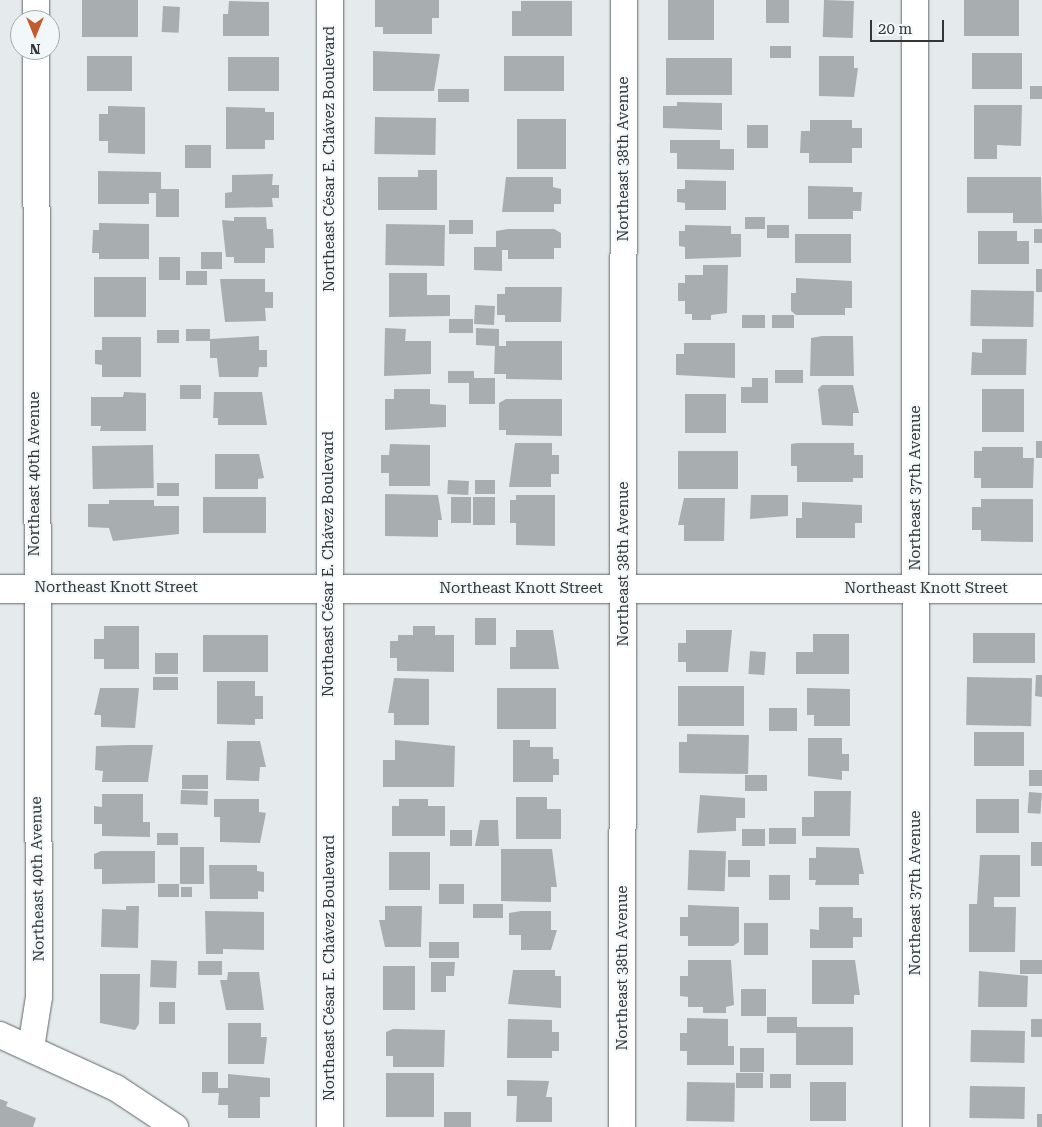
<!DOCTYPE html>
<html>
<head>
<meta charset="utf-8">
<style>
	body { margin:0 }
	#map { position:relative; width:1042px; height:1127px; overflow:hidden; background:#e5ebed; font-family:"Roboto Serif",serif }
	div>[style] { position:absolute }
	.building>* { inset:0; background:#a8aeb0; transform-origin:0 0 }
	.roads { filter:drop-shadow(0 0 1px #616668) drop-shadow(0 0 1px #616668) }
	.minor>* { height:26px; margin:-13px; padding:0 13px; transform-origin:13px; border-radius:13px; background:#fff }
	.tertiary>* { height:28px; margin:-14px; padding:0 14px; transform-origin:14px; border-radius:14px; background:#fff }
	span { translate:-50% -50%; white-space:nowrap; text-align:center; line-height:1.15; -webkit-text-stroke:4px #f2f8fa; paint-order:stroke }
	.street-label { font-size:15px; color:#333536 }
	.north { position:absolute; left:10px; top:10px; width:50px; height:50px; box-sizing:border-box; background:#f2f8fa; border:1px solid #a6aaac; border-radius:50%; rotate:180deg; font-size:14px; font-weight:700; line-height:20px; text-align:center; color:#333536 }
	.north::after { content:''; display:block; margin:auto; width:18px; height:22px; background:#c25c2e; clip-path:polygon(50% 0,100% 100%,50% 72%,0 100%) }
	.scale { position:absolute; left:870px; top:20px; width:74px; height:22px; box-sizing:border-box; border:2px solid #333536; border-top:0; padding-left:6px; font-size:15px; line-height:18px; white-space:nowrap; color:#333536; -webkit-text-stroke:4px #f2f8fa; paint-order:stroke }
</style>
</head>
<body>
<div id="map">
	<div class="building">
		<i style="left:82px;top:0;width:56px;height:37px"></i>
		<i style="clip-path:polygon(375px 0,439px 0,439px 18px,432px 18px,432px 34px,383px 34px,383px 27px,375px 27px)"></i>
		<i style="left:668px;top:0;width:46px;height:40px"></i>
		<i style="left:766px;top:0;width:23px;height:23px"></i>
		<i style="left:824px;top:0;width:30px;height:37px;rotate:2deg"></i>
		<i style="left:964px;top:0;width:55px;height:36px"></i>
		<i style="clip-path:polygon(229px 1px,269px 2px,269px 36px,223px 36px,223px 14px,228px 14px)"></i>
		<i style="clip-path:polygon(521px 1px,572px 1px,572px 36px,512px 36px,512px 11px,521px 11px)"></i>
		<i style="left:163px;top:6px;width:17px;height:26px;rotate:3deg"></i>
		<i style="left:770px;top:46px;width:21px;height:12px"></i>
		<i style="clip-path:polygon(373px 51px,440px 54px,434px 91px,373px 91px)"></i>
		<i style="left:972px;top:53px;width:50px;height:36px"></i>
		<i style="left:87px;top:56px;width:45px;height:35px"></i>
		<i style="left:504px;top:56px;width:60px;height:35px"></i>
		<i style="clip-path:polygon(819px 56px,854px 56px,854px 68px,858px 68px,854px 97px,819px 96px)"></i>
		<i style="left:228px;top:57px;width:51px;height:34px"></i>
		<i style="left:666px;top:58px;width:66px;height:37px"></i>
		<i style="left:1030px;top:86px;width:12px;height:13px"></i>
		<i style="left:438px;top:89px;width:31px;height:13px"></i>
		<i style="clip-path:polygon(677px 102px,722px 103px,722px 130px,663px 128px,663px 106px,677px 106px)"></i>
		<i style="clip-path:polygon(974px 105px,1022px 105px,1021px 146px,997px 145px,997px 159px,974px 159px)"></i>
		<i style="clip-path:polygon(108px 106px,145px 107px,145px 154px,108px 153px,108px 141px,99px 141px,99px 114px,108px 114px)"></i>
		<i style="clip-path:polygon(226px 107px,265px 108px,265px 112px,274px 112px,274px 140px,265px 140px,265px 149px,226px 149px)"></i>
		<i style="left:375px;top:117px;width:61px;height:37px;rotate:1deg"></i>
		<i style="left:517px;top:119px;width:49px;height:50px"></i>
		<i style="clip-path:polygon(810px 120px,852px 120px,852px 128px,862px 128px,862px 148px,852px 148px,852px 163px,809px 163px,809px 153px,800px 153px,801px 131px,810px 131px)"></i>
		<i style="left:747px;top:125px;width:21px;height:23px"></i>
		<i style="clip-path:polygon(670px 140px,720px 140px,720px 149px,734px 149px,734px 170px,677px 169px,677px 153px,670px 153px)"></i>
		<i style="left:185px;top:145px;width:26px;height:23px"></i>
		<i style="clip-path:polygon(418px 170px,437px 170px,437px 210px,378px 210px,378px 177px,418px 177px)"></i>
		<i style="clip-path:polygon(98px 171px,161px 172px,161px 189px,179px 189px,179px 217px,156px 217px,156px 193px,149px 193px,149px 204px,98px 204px)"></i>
		<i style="clip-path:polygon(273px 174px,272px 185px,279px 185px,279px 198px,272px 198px,273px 207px,225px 208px,225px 193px,232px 192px,232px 175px)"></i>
		<i style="clip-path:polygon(506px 177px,553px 177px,553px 187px,561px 189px,561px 204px,554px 204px,554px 212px,502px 212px)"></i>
		<i style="clip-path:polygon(967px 177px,1041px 177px,1042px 223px,1013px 223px,1013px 213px,967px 213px)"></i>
		<i style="clip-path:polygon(685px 180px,726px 181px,726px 210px,685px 210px,685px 203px,677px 202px,677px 189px,685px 189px)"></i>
		<i style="clip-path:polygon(808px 186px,853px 187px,853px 192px,862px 192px,861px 211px,853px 211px,853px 219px,808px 219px)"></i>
		<i style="clip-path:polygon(234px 217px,266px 217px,267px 229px,273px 229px,274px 248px,265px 248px,265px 263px,234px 263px,234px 257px,226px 257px,222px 220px,234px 221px)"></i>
		<i style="left:745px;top:217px;width:20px;height:12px"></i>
		<i style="left:449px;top:220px;width:24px;height:14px"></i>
		<i style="clip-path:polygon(99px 223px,149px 224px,149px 259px,99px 259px,99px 253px,92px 253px,93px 230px,99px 230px)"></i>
		<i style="left:386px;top:224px;width:59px;height:41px;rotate:1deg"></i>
		<i style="clip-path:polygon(685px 225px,731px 226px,731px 234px,741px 234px,741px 257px,685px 259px,685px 247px,679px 246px,679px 231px,685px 231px)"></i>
		<i style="left:767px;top:225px;width:22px;height:13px"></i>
		<i style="clip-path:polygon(508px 229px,554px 229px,561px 233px,561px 248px,554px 248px,554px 259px,508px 259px,508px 250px,502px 250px,502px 271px,474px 270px,474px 247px,496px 247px,496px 231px)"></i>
		<i style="left:1034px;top:229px;width:8px;height:14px"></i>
		<i style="clip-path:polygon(978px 231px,1017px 231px,1017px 241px,1029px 241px,1029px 264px,978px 264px)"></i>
		<i style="left:795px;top:234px;width:56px;height:29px"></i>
		<i style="left:201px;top:252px;width:21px;height:17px"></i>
		<i style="left:159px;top:257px;width:21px;height:23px"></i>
		<i style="clip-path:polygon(703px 265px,728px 265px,727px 313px,711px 315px,711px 320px,692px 320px,692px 314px,685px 314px,685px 301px,678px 301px,678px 283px,685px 283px,685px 275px,703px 275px)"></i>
		<i style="left:1036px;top:269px;width:6px;height:23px"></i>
		<i style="left:186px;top:271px;width:21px;height:14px"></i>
		<i style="clip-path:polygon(389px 273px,427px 273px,427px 295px,450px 295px,450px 316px,389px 317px)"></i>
		<i style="left:94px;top:277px;width:52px;height:40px"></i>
		<i style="clip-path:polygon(796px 278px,852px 281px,852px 308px,845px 308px,845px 315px,796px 315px,791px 311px,791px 293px,796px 293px)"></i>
		<i style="clip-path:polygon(220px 279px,265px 279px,265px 292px,273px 292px,273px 308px,265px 308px,266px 321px,225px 322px)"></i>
		<i style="clip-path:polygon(505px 287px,562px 287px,561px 322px,505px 322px,505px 315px,497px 315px,497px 294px,505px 294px)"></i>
		<i style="left:971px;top:290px;width:63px;height:36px;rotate:1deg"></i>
		<i style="left:475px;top:305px;width:20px;height:19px;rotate:3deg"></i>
		<i style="left:742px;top:315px;width:23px;height:13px"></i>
		<i style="left:772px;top:315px;width:22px;height:13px"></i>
		<i style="left:449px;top:319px;width:24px;height:14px"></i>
		<i style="clip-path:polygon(385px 328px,406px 329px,405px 341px,431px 341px,431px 374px,384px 376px)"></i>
		<i style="clip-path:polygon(476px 328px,499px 329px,499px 346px,506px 346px,506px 341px,562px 341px,562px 380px,506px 379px,506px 374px,494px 374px,495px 346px,476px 345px)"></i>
		<i style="clip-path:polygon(186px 329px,210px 329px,210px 339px,259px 336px,259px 350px,267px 350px,267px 367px,259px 367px,258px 377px,219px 377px,217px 358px,210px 358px,210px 341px,186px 341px)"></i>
		<i style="left:157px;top:330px;width:22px;height:13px"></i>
		<i style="clip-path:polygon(822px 336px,853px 336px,854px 376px,810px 376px,811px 338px)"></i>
		<i style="clip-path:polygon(102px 337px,141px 337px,141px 377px,102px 377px,102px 365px,95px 364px,95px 350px,102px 350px)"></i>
		<i style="clip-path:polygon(982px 339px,1027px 339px,1026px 375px,971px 375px,972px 352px,982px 353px)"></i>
		<i style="clip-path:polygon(684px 343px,735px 343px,735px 378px,676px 375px,676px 354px,684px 354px)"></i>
		<i style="left:775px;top:370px;width:28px;height:13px"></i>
		<i style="clip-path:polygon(448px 371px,474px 371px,474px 378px,495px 378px,495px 404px,469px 404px,469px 383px,448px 383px)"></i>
		<i style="clip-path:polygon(752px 378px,768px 378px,768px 403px,741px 403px,741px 387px,752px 387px)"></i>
		<i style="left:180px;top:385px;width:21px;height:14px"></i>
		<i style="clip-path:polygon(822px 385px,853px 385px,859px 413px,853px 413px,853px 426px,822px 425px,818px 389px)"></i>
		<i style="clip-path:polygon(394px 389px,430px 389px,430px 404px,446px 405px,446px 427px,385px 430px,385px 399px,394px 399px)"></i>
		<i style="left:982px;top:389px;width:42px;height:43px"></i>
		<i style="clip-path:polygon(124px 392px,146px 393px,146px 431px,100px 431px,101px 426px,91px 426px,91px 397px,123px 397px)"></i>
		<i style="clip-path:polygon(214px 392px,262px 392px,267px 425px,218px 425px,218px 418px,213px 418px)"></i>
		<i style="left:685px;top:394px;width:41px;height:39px"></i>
		<i style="clip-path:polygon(506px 399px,562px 399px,562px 436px,506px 435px,506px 430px,499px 430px,499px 403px)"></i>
		<i style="left:1036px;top:441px;width:6px;height:17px"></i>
		<i style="clip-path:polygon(515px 443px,552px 443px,552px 455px,559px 455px,559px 474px,551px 474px,551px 487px,509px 487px)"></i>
		<i style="clip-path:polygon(798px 443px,854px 443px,854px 455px,863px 455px,863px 478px,853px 478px,853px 482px,797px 482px,797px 466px,791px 466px,791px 444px)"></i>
		<i style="clip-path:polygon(390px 444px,430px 445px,430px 486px,389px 486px,389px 473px,381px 473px,381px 455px,389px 455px)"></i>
		<i style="left:153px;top:445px;width:43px;height:61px;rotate:89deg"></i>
		<i style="clip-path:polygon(982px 447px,1023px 447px,1023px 458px,1034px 458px,1033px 488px,981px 488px,981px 478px,974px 478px,974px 451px,982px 451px)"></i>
		<i style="left:678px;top:451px;width:60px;height:38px"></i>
		<i style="clip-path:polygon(215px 454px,259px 454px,264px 478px,258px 479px,258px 489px,215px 489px)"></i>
		<i style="left:448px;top:480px;width:21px;height:14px;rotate:3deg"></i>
		<i style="left:475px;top:480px;width:20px;height:14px"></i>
		<i style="left:157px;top:483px;width:22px;height:13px"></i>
		<i style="clip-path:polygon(385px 494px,438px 495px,442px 520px,438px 520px,438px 537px,385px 536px)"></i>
		<i style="clip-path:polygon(516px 495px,555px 495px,555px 546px,516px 545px,516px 523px,510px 523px,510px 500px,516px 500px)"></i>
		<i style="clip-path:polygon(751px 495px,788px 495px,788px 516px,750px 519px)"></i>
		<i style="left:203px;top:497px;width:63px;height:36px"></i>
		<i style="left:451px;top:497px;width:20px;height:26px"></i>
		<i style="left:473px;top:497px;width:22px;height:28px"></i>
		<i style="clip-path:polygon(684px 498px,725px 498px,724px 541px,684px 541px,684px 525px,678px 525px)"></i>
		<i style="clip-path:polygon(981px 499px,1033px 499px,1033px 542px,981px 541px,981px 530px,972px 530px,972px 507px,981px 507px)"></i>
		<i style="clip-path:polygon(109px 500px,154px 500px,154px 506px,179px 506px,179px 534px,113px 541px,109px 528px,88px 527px,88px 504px,109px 504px)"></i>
		<i style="clip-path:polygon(802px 502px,862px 505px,862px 523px,855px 523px,855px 538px,796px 538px,796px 518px,802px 518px)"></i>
		<i style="left:475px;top:618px;width:21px;height:27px"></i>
		<i style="clip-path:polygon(104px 626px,139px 626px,139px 669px,104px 669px,104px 659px,94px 659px,94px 639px,104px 639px)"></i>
		<i style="clip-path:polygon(413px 626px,435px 626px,435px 635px,454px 635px,454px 672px,397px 671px,397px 658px,390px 658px,390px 641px,398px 641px,398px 635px,413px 635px)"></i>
		<i style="clip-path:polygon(516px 630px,553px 630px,559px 669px,510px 669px,510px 647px,516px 647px)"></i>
		<i style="clip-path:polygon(686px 630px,732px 630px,728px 672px,686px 672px,686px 662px,678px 662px,678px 643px,686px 643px)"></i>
		<i style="left:973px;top:633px;width:62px;height:30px"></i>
		<i style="clip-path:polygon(813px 634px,849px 634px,849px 674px,796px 674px,796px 652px,813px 652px)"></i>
		<i style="left:203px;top:635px;width:65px;height:37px"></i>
		<i style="left:750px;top:651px;width:16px;height:23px;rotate:4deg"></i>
		<i style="left:155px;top:653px;width:23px;height:21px"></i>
		<i style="clip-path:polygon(1036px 675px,1042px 675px,1042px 697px,1035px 696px)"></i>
		<i style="left:153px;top:677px;width:25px;height:13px"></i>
		<i style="left:967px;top:677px;width:65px;height:48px;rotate:1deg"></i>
		<i style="clip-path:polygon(394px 678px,429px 679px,429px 725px,394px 725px,394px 713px,388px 713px)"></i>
		<i style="clip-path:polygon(217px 681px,255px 681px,255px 696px,263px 696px,263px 719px,255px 719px,255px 725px,217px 724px)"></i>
		<i style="left:678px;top:686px;width:66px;height:40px"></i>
		<i style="clip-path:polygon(100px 688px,139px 688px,135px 728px,101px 727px,101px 715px,94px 715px)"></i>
		<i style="left:497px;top:688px;width:59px;height:41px"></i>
		<i style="clip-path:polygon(807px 688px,850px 689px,850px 726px,814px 726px,814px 715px,807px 715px)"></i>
		<i style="left:769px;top:708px;width:28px;height:23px"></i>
		<i style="left:974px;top:732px;width:50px;height:34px"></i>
		<i style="clip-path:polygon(687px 734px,749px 735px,748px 774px,679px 773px,679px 742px,687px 742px)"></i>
		<i style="clip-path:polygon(808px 738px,842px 738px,842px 754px,849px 754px,849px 771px,842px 771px,842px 780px,808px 776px)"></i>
		<i style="clip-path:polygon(395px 740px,455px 746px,454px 787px,383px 787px,383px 760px,395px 760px)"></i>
		<i style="clip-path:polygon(513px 740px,530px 740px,530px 747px,553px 747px,553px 759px,559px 759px,559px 775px,553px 775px,553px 782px,513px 782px)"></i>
		<i style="clip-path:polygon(227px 741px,260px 741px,266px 767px,260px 767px,259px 781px,226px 780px)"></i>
		<i style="clip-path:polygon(129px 745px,153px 745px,148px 782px,102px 782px,103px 771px,95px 770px,96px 746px)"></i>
		<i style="left:1029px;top:770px;width:13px;height:16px"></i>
		<i style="left:182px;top:775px;width:26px;height:14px"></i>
		<i style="left:745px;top:775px;width:22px;height:16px"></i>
		<i style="left:181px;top:790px;width:27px;height:14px;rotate:2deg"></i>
		<i style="clip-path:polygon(814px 791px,851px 791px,850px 836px,802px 836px,802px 817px,814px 817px)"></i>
		<i style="left:1029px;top:792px;width:13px;height:21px;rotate:4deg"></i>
		<i style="clip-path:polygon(102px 794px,143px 794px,143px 822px,150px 822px,150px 837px,102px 836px,102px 824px,94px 824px,94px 806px,102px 807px)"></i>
		<i style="clip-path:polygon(700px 795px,745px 798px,745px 818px,736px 818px,736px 831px,697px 833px)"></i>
		<i style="clip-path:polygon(516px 797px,547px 797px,547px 809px,561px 809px,561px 839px,516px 839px)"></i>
		<i style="clip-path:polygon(214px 799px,259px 799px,259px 812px,266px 813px,260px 843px,220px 842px,220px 817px,214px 817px)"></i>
		<i style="clip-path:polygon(399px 799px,428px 799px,428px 806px,445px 806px,445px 836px,392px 836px,392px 806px,399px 806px)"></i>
		<i style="left:976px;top:799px;width:43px;height:34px"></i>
		<i style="clip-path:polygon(480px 820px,498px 820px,499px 846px,475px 846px)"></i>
		<i style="left:769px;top:828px;width:27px;height:16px"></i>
		<i style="left:742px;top:829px;width:23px;height:17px"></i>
		<i style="left:450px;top:830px;width:22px;height:16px"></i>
		<i style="left:157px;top:833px;width:21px;height:12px"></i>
		<i style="left:1031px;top:842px;width:11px;height:24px"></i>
		<i style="left:180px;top:847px;width:24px;height:37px"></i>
		<i style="clip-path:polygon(816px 847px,859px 848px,864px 874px,859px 874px,859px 885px,815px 885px,816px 880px,809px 880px,809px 858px,816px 858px)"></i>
		<i style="clip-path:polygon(501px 849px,552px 849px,557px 887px,551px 887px,551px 902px,501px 901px)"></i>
		<i style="left:689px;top:850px;width:37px;height:40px;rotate:2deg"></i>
		<i style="clip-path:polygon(101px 851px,155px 851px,155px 883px,102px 884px,102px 869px,94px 869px,94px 854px)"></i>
		<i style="left:389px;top:852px;width:41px;height:38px"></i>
		<i style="clip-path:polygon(980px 855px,1020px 855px,1020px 897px,994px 897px,994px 907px,1016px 907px,1015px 952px,969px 952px,969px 904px,977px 904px)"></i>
		<i style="left:728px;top:860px;width:22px;height:17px"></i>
		<i style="clip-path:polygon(209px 865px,257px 865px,257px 871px,264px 872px,264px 892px,258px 891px,258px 899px,210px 899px)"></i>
		<i style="left:769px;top:875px;width:21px;height:25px"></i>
		<i style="left:158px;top:884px;width:21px;height:13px"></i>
		<i style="left:439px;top:884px;width:25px;height:20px"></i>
		<i style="left:181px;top:887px;width:11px;height:10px"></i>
		<i style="left:473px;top:904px;width:30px;height:14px"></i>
		<i style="clip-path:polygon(688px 905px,739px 907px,739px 942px,733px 946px,688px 946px,688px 936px,680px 936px,680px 917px,688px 917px)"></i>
		<i style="clip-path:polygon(126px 906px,139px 906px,138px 948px,101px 947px,102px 909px,126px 910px)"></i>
		<i style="clip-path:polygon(385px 906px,422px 906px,421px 947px,385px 947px,379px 920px,385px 920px)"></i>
		<i style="clip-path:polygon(819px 907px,853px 907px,853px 918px,862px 918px,862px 937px,853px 937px,853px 948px,810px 948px,810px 929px,819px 930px)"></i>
		<i style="clip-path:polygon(205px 911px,264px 912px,264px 950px,223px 949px,223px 954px,206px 954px)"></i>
		<i style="clip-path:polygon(521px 911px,551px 911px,551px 930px,557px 930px,551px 950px,521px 950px,521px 935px,509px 935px,509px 913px)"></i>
		<i style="left:744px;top:923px;width:24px;height:32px"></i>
		<i style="left:429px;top:942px;width:30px;height:16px"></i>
		<i style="left:151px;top:960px;width:26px;height:27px;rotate:2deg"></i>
		<i style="clip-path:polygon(688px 960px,731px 960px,734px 1005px,726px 1007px,726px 1013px,703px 1013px,703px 1007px,688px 1007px,688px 997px,680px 996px,680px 976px,688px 976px)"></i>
		<i style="clip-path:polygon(812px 960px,855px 960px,860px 995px,854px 995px,854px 1004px,812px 1004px)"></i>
		<i style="left:1020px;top:960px;width:22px;height:14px"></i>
		<i style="left:198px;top:961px;width:24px;height:14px"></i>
		<i style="clip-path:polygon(431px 962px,455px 962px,454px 976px,446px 976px,446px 992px,431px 992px)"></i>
		<i style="left:383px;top:966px;width:32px;height:44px"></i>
		<i style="clip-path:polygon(513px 970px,555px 970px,555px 976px,561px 976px,561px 1008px,508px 1004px)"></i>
		<i style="clip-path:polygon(979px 971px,1028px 976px,1027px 1007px,978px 1007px)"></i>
		<i style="clip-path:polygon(228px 972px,259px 972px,264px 1010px,226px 1010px,220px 980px,227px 980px)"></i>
		<i style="clip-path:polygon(100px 974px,140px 974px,139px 1024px,135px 1030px,100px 1023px)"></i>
		<i style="left:741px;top:989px;width:25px;height:27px"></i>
		<i style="left:159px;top:1002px;width:16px;height:22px"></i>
		<i style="clip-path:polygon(767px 1017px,797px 1017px,797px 1027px,853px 1027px,853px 1065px,796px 1065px,796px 1033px,767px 1033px)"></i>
		<i style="clip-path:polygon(687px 1018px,728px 1019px,728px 1046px,734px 1046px,734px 1065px,687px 1065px,687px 1051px,680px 1051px,680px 1033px,687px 1033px)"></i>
		<i style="clip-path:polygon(508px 1019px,552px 1020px,552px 1032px,559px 1032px,559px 1051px,552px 1051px,552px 1058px,507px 1058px)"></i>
		<i style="left:1031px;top:1019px;width:11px;height:18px"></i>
		<i style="clip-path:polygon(228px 1023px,261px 1023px,261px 1037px,267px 1037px,264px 1064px,228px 1064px)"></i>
		<i style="clip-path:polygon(393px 1029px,445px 1030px,444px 1067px,393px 1067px,393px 1056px,386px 1056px,386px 1032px)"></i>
		<i style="left:971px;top:1030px;width:54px;height:32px;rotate:1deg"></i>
		<i style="left:740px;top:1048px;width:24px;height:24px"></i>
		<i style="clip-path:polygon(202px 1072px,218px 1072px,218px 1088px,228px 1088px,228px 1074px,270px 1078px,270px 1097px,260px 1097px,260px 1118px,228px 1118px,228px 1105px,218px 1105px,219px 1093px,202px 1093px)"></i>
		<i style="left:386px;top:1073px;width:48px;height:44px"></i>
		<i style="left:736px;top:1073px;width:27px;height:15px"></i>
		<i style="left:770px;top:1074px;width:21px;height:14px"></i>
		<i style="clip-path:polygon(507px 1080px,549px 1081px,546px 1097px,552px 1097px,552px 1122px,516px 1122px,517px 1096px,507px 1096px)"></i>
		<i style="left:687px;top:1082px;width:48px;height:39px;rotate:1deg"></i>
		<i style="left:810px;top:1082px;width:36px;height:39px"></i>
		<i style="left:970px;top:1086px;width:55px;height:32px;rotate:1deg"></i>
		<i style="clip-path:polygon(0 1099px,8px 1102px,6px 1106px,36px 1118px,33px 1127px,0 1127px)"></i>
		<i style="left:444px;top:1112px;width:27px;height:15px"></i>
		<i style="left:1037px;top:1114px;width:5px;height:13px"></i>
	</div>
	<div class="roads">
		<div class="minor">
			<i style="left:915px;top:0;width:1127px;rotate:89.95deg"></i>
			<i style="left:36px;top:20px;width:20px;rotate:-90deg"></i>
			<i style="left:0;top:1035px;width:128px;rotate:24.6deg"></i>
			<i style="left:116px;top:1088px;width:71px;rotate:33.5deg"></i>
			<i style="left:31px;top:1048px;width:52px;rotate:-81.1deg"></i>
			<i style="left:39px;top:997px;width:947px;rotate:-90.18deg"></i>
			<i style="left:330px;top:1127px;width:1127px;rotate:-90deg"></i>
			<i style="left:622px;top:1127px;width:1127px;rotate:-89.9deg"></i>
		</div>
		<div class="tertiary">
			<i style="left:0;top:589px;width:1042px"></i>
		</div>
	</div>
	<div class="street-label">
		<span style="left:330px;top:159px;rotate:-90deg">Northeast César E. Chávez Boulevard</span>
		<span style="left:624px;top:159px;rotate:-90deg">Northeast 38th Avenue</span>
		<span style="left:35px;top:474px;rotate:-90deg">Northeast 40th Avenue</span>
		<span style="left:916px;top:488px;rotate:-90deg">Northeast 37th Avenue</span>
		<span style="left:329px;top:564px;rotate:-90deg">Northeast César E. Chávez Boulevard</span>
		<span style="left:624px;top:564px;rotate:-90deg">Northeast 38th Avenue</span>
		<span style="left:116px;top:588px">Northeast Knott Street</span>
		<span style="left:521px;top:589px">Northeast Knott Street</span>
		<span style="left:926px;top:589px">Northeast Knott Street</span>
		<span style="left:38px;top:879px;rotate:-91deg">Northeast 40th Avenue</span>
		<span style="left:916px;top:893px;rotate:-90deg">Northeast 37th Avenue</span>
		<span style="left:330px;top:968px;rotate:-90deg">Northeast César E. Chávez Boulevard</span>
		<span style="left:623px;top:968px;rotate:-90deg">Northeast 38th Avenue</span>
	</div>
	<div class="north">N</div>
	<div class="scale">20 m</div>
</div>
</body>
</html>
